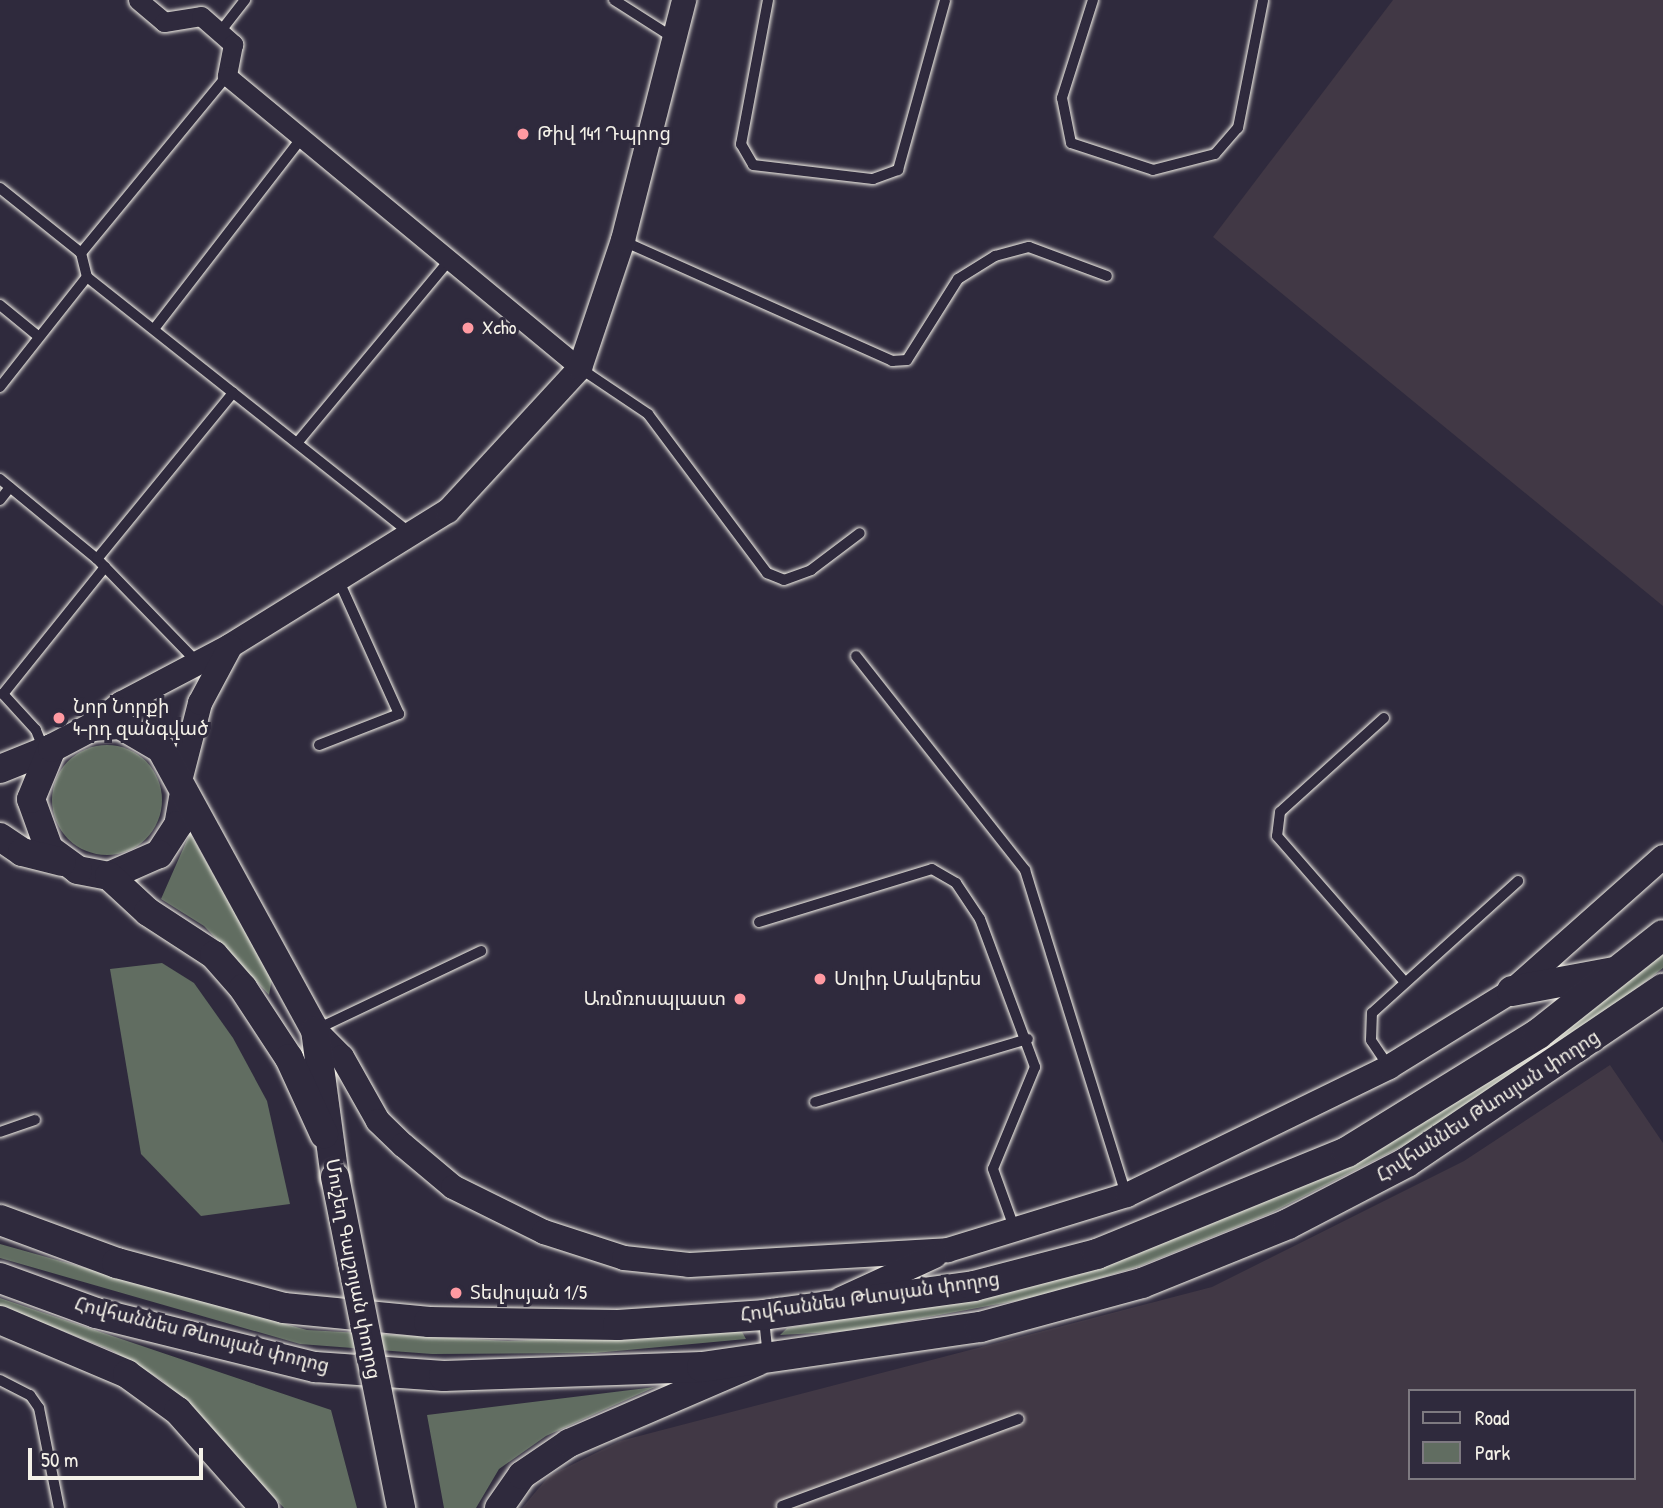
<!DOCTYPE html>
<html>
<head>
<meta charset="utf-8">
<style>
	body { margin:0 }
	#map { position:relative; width:1663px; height:1508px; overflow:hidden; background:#2f2a3d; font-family:"Patrick Hand","Noto Sans Armenian",sans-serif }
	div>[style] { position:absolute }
	.built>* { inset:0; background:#413845 }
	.green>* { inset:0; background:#616d61 }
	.round { border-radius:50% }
	.roads { filter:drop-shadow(0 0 2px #f4f1e8) drop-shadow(0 0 2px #f4f1e8) }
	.service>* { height:10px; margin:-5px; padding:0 5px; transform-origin:5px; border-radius:5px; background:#2f2a3d }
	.minor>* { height:19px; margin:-9.5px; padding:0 9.5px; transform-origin:9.5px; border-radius:9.5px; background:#2f2a3d }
	.tertiary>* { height:24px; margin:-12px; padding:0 12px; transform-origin:12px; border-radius:12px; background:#2f2a3d }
	.secondary>* { height:28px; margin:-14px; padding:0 14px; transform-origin:14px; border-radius:14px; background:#2f2a3d }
	.primary>* { height:30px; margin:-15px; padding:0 15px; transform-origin:15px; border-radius:15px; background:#2f2a3d }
	.bridges { filter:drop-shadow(0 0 2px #f4f1e8) drop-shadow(0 0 2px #f4f1e8) }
	.secondary-bridge>* { height:28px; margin:-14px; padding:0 14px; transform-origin:14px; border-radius:14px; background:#2f2a3d }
	.dots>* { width:19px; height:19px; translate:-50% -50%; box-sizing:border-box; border:4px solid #2f2a3d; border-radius:50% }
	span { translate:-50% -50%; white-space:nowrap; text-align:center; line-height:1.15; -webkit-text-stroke:6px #2f2a3d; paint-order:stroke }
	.poi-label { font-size:19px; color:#f4f1e8 }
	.left { translate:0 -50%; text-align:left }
	.right { translate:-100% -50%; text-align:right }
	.street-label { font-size:19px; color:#f4f1e8 }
	.legend { position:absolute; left:1408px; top:1389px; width:228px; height:91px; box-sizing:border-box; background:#2f2a3d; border:2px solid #7e7a81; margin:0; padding:9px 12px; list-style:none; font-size:21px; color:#f4f1e8 }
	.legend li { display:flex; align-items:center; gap:14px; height:35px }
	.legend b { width:35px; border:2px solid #7e7a81 }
	.scale { position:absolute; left:28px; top:1448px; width:175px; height:32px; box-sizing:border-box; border:4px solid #f4f1e8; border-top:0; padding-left:9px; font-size:21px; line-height:24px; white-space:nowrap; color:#f4f1e8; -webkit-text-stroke:5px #2f2a3d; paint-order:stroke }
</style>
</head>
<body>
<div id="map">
	<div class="built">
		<i style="clip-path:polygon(1393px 0,1663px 0,1663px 606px,1213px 237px)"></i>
		<i style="clip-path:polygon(evenodd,1610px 1065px,1663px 1143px,1663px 1508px,522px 1508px,549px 1476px,620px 1441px,1212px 1287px,1464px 1161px,1610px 1065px,1409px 1391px,1633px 1391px,1633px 1478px,1409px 1478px,1409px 1391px)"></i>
	</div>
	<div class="green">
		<i class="round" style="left:52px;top:745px;width:110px;height:110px"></i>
		<i style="clip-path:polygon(190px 833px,272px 979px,269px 995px,204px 926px,161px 899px)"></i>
		<i style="clip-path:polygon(1663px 951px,1663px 968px,1577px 1034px,1428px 1133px,1271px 1213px,1140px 1266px,1037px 1297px,853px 1331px,780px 1335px,787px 1328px,912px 1308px,1261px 1202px)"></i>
		<i style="clip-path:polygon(162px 963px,194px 983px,233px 1038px,267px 1101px,290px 1204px,201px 1216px,141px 1154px,110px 969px)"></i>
		<i style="clip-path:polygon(0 1244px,307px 1330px,508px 1341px,741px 1330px,746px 1339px,595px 1353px,432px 1354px,300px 1344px,0 1258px)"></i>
		<i style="clip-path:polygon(0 1298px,331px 1410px,357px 1508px,284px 1508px,163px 1381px,111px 1350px,0 1306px)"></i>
		<i style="clip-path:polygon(655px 1387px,546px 1436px,499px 1469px,476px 1508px,444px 1508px,427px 1415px)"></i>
	</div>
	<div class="roads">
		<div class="service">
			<i style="left:614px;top:0;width:69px;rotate:32.5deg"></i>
			<i style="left:768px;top:0;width:147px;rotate:100.6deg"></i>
			<i style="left:741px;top:144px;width:24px;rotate:60deg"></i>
			<i style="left:753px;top:165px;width:121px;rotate:6.7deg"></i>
			<i style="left:873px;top:179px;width:27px;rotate:-20deg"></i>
			<i style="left:898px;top:170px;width:176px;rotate:-74.5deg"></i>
			<i style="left:1093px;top:0;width:103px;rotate:107.6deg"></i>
			<i style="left:1062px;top:98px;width:46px;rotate:78.7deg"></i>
			<i style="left:1071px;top:143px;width:86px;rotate:18.2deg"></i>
			<i style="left:1153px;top:170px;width:64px;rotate:-14.5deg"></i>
			<i style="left:1215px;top:154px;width:35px;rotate:-49deg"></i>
			<i style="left:1238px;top:128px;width:130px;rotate:-78.9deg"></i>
			<i style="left:220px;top:32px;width:41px;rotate:-52deg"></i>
			<i style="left:0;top:188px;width:104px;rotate:38.7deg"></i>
			<i style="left:81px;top:253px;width:25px;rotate:76deg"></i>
			<i style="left:87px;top:277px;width:412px;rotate:38.4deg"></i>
			<i style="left:623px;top:241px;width:295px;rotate:24deg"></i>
			<i style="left:892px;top:361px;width:15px;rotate:-4deg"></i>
			<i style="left:907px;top:360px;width:96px;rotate:-57.8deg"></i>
			<i style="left:958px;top:279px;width:44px;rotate:-31.9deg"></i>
			<i style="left:995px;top:256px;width:35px;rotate:-15deg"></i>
			<i style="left:1029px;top:247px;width:83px;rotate:20.4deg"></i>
			<i style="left:81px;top:253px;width:229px;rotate:-50.5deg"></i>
			<i style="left:0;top:305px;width:50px;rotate:39.4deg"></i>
			<i style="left:154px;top:329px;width:240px;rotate:-52.3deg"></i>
			<i style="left:581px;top:369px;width:81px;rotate:33.9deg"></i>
			<i style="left:648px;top:414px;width:199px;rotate:53.2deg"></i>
			<i style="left:767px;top:573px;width:18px;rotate:22deg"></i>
			<i style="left:784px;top:580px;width:29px;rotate:-20deg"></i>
			<i style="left:811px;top:570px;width:61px;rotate:-37.1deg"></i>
			<i style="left:0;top:387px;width:140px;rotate:-51.7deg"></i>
			<i style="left:297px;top:443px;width:234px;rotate:-50.2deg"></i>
			<i style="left:0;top:479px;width:126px;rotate:39.5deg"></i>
			<i style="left:0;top:500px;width:16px;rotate:-52deg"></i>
			<i style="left:856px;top:656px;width:273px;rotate:51.7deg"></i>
			<i style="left:1025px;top:870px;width:340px;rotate:72.7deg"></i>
			<i style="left:196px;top:661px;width:142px;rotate:-134.1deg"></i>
			<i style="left:97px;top:559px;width:215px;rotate:-50.7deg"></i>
			<i style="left:1384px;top:718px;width:140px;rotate:137.9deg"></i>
			<i style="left:1280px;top:812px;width:24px;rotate:97deg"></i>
			<i style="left:1277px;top:836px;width:194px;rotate:48.8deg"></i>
			<i style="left:319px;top:745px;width:86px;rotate:-21.2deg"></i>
			<i style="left:399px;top:714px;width:146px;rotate:-114.3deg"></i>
			<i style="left:44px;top:750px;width:22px;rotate:-112deg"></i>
			<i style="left:36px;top:730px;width:49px;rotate:-132.5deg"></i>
			<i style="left:3px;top:694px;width:163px;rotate:-51.2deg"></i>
			<i style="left:759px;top:922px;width:181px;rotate:-17deg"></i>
			<i style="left:932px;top:869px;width:28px;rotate:30deg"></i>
			<i style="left:956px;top:883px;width:43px;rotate:56.3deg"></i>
			<i style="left:980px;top:919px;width:158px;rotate:69.6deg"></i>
			<i style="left:1035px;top:1067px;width:110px;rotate:112.4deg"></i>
			<i style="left:993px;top:1169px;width:65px;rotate:70.2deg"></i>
			<i style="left:315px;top:1030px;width:184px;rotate:-25.4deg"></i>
			<i style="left:1389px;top:1067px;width:32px;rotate:-124deg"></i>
			<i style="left:1371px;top:1040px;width:27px;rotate:-88deg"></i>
			<i style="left:1372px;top:1013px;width:197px;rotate:-42.1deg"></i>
			<i style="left:815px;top:1102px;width:222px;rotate:-16.5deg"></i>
			<i style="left:0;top:1132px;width:37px;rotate:-19deg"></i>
			<i style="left:764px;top:1319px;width:37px;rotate:84deg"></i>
			<i style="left:0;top:1380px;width:34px;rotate:27deg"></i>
			<i style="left:30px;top:1395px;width:16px;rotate:55deg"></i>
			<i style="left:39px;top:1408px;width:102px;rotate:78.7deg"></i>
			<i style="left:782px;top:1506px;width:252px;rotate:-20.2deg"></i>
		</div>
		<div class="minor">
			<i style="left:138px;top:0;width:34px;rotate:40deg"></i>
			<i style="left:164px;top:22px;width:37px;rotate:-9deg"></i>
			<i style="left:201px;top:16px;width:43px;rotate:41.2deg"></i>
			<i style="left:233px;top:44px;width:33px;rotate:101deg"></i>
			<i style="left:227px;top:76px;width:458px;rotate:39.6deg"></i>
		</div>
		<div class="tertiary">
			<i style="left:92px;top:727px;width:38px;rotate:-39deg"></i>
			<i style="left:122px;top:703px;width:122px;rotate:-27.8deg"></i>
			<i style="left:230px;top:646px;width:256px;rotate:-31.8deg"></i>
			<i style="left:448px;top:511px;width:195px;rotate:-47.3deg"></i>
			<i style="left:580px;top:368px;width:135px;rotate:-71.4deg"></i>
			<i style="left:623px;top:240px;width:248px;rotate:-75.7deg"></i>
			<i style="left:180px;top:781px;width:81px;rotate:-75.6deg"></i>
			<i style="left:200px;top:703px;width:64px;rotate:-61.8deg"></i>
			<i style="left:315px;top:1030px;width:38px;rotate:45deg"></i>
			<i style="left:342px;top:1057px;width:73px;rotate:60.6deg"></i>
			<i style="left:378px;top:1121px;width:35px;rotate:44deg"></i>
			<i style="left:403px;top:1145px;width:65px;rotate:40deg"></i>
			<i style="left:453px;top:1187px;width:102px;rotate:26.3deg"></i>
			<i style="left:544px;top:1232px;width:84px;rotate:18deg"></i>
			<i style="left:624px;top:1258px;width:65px;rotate:6.1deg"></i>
			<i style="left:689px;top:1265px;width:259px;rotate:-3.3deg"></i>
			<i style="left:948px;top:1250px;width:187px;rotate:-17.1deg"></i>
			<i style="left:1127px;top:1195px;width:292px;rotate:-26deg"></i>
			<i style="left:1389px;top:1067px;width:145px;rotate:-31.7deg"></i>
			<i style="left:1512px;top:991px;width:202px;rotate:-41.6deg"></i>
			<i style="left:841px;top:1299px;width:103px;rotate:-24.6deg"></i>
		</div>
		<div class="secondary">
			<i style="left:0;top:769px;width:56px;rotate:-22deg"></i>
			<i style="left:183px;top:798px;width:27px;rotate:100deg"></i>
			<i style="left:178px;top:825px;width:35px;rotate:123deg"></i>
			<i style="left:159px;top:854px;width:55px;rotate:156.3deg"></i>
			<i style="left:109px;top:876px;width:32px;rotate:-169deg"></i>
			<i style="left:78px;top:870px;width:36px;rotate:-144deg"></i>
			<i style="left:49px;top:849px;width:53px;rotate:-109.8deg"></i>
			<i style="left:31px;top:799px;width:55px;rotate:-67.6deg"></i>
			<i style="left:52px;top:748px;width:45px;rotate:-27.7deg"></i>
			<i style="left:92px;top:727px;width:28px;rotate:-4deg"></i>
			<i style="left:120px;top:725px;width:48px;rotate:30.3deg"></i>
			<i style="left:161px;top:749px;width:320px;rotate:61.3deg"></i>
			<i style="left:315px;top:1030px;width:148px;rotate:82.3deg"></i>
			<i style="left:0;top:837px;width:27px;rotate:34deg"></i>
			<i style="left:22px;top:852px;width:41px;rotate:14deg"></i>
			<i style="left:109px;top:876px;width:53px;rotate:42.7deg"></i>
			<i style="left:148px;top:912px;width:79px;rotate:33.1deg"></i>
			<i style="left:214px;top:955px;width:44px;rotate:48.7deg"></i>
			<i style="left:243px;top:988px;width:84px;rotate:56.7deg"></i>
			<i style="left:289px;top:1058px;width:84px;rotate:65.3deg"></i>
			<i style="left:0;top:1320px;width:138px;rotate:23deg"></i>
			<i style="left:127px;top:1374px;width:63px;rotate:36deg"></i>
			<i style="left:178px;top:1411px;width:130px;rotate:48.4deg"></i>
			<i style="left:499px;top:1508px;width:40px;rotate:-55.1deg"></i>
			<i style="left:522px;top:1475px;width:57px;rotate:-34.2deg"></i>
			<i style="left:569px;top:1443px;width:205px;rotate:-23.3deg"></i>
		</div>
		<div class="primary">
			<i style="left:1512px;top:991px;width:104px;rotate:-10.6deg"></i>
			<i style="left:0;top:1220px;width:125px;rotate:20.2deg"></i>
			<i style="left:117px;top:1263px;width:173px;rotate:15.1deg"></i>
			<i style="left:284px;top:1308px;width:146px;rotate:5.5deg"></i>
			<i style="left:429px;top:1322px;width:189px;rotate:0.9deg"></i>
			<i style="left:618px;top:1325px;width:145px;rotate:-3.9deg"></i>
			<i style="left:763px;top:1315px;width:213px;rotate:-7.8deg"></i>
			<i style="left:974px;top:1286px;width:127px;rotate:-14.6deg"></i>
			<i style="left:1097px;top:1254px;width:270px;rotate:-22.2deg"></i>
			<i style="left:1347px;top:1152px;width:225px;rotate:-31.7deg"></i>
			<i style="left:1538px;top:1034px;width:159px;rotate:-38.4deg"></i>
			<i style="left:0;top:1278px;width:102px;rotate:20deg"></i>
			<i style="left:96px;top:1313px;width:226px;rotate:13.9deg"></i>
			<i style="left:315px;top:1367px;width:129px;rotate:4deg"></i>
			<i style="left:444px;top:1376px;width:258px;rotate:-2deg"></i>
			<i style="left:702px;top:1367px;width:281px;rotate:-8.2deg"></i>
			<i style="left:980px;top:1327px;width:168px;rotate:-15.2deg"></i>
			<i style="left:1142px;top:1283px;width:157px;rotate:-22deg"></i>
			<i style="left:1288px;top:1224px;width:134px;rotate:-27.5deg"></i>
			<i style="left:1407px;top:1162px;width:309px;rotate:-34.1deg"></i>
		</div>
	</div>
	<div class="bridges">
		<div class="secondary-bridge">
			<i style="left:335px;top:1177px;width:338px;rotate:78.7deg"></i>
		</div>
	</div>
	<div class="dots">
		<i style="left:523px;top:134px;background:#ff9aa2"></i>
		<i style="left:468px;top:328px;background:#ff9aa2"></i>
		<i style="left:59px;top:718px;background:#ff9aa2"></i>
		<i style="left:820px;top:979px;background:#ff9aa2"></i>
		<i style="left:740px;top:999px;background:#ff9aa2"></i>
		<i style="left:456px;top:1293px;background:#ff9aa2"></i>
	</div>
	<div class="poi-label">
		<span class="left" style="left:537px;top:134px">Թիվ 141 Դպրոց</span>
		<span class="left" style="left:482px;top:328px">Xcho</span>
		<span class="left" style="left:73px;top:718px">Նոր Նորքի<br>4-րդ զանգված</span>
		<span class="left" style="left:834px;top:979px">Սոլիդ Մակերես</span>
		<span class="right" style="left:726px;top:999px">Առմռոսպլաստ</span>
		<span class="left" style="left:470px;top:1293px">Տեվոսյան 1/5</span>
	</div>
	<div class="street-label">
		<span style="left:1488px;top:1106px;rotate:-33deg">Հովհաննես Թևոսյան փողոց</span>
		<span style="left:353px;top:1269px;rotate:79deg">Մուշեղ Գալշոյան փողոց</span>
		<span style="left:870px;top:1297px;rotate:-8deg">Հովհաննես Թևոսյան փողոց</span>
		<span style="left:202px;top:1335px;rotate:14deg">Հովհաննես Թևոսյան փողոց</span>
	</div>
	<ul class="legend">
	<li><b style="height:9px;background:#2f2a3d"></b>Road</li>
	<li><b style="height:19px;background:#616d61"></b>Park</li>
	</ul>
	<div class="scale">50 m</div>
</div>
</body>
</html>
